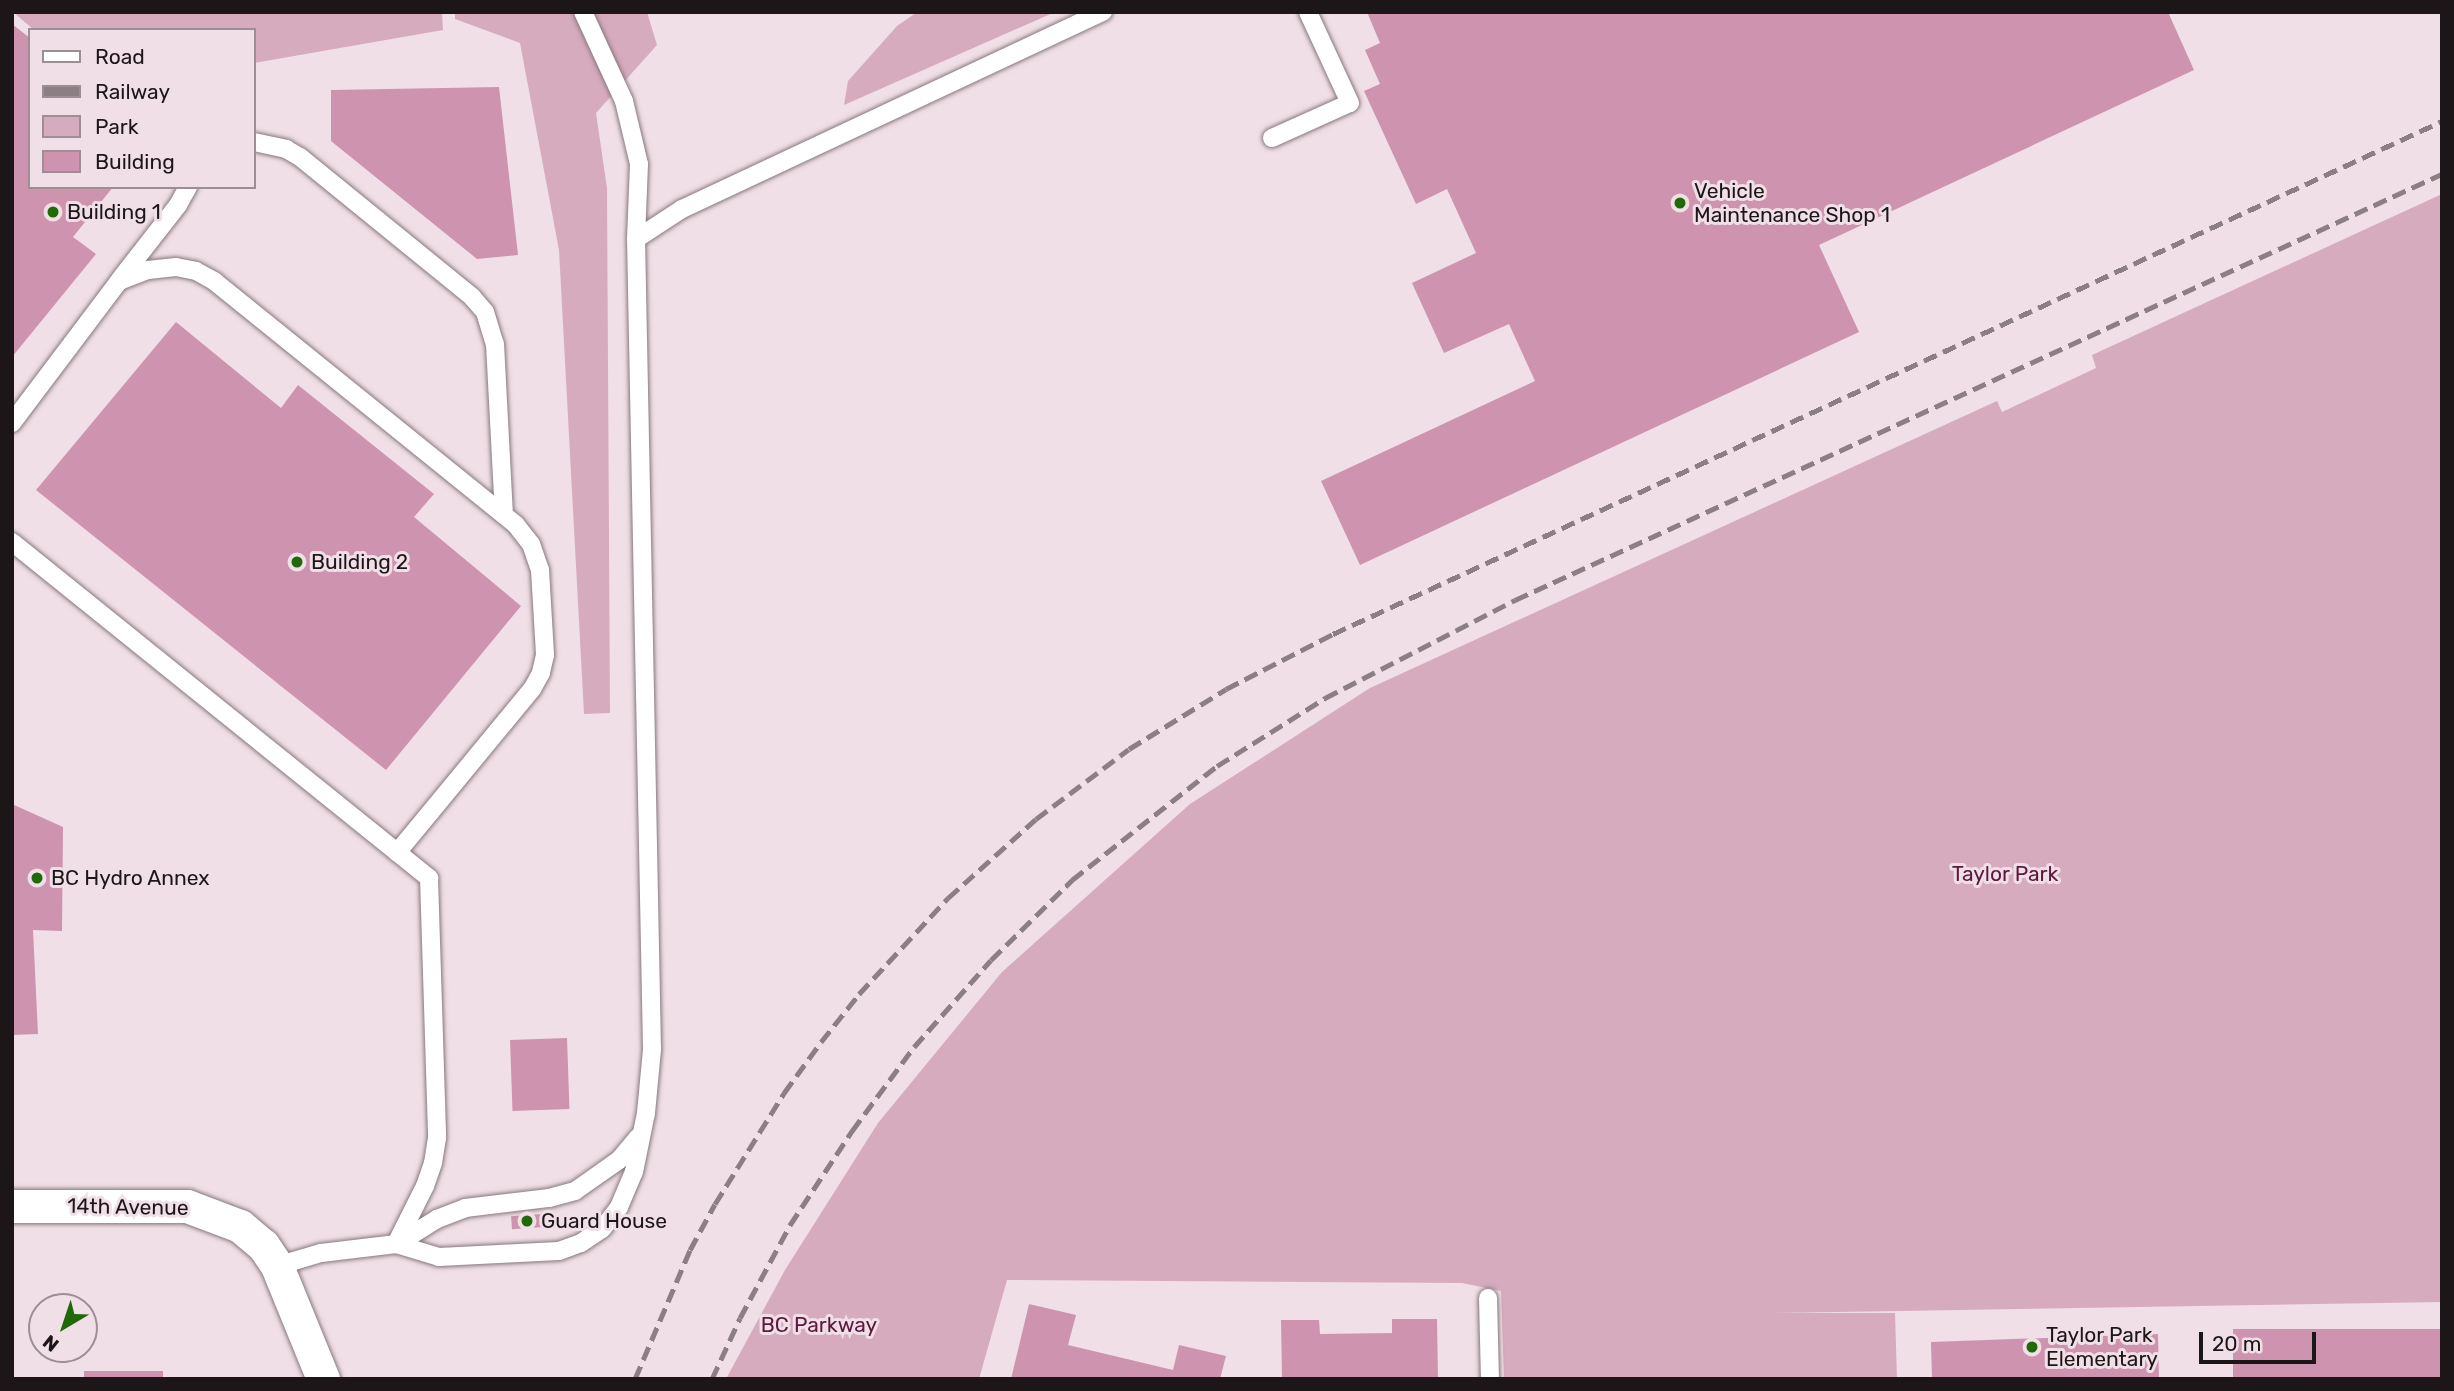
<!DOCTYPE html>
<html>
<head>
<meta charset="utf-8">
<style>
	body { margin:0 }
	#map { position:relative; width:2454px; height:1391px; overflow:hidden; background:#f0dfe6; font-family:Rubik,sans-serif }
	div>[style] { position:absolute }
	.green>* { inset:0; background:#d7abbe }
	.building>* { inset:0; background:#ce93ae; transform-origin:0 0 }
	.roads { filter:drop-shadow(0 0 2px #87787e) drop-shadow(0 0 2px #87787e) }
	.lane>* { height:18px; margin:-9px; padding:0 9px; transform-origin:9px; border-radius:9px; background:#fff }
	.street>* { height:33px; margin:-16.5px; padding:0 16.5px; transform-origin:16.5px; border-radius:16.5px; background:#fff }
	.rail>* { height:5px; margin-top:-2.5px; transform-origin:0; background:repeating-linear-gradient(90deg,#8b7f84 0 14px,transparent 0 21px) }
	.dots>* { width:19px; height:19px; translate:-50% -50%; box-sizing:border-box; border:4px solid #f0dfe6; border-radius:50% }
	span { translate:-50% -50%; white-space:nowrap; text-align:center; line-height:1.15; -webkit-text-stroke:6px #f0dfe6; paint-order:stroke }
	.poi-label { font-size:21px; color:#1c1619 }
	.left { translate:0 -50%; text-align:left }
	.park-label { font-size:21px; color:#5c183e }
	.street-label { font-size:21px; color:#1c1619 }
	.frame { position:absolute; inset:0; border:14px solid #1c1619; pointer-events:none }
	.legend { position:absolute; left:28px; top:28px; width:228px; height:161px; box-sizing:border-box; background:#f0dfe6; border:2px solid #9b8f94; margin:0; padding:9px 12px; list-style:none; font-size:21px; color:#1c1619 }
	.legend li { display:flex; align-items:center; gap:14px; height:35px }
	.legend b { width:35px; border:2px solid #9b8f94 }
	.north { position:absolute; left:28px; top:1293px; width:70px; height:70px; box-sizing:border-box; background:#f0dfe6; border:2px solid #9b8f94; border-radius:50%; rotate:219deg; font-size:19px; font-weight:700; line-height:28px; text-align:center; color:#1c1619 }
	.north::after { content:''; display:block; margin:auto; width:24px; height:32px; background:#1f6a07; clip-path:polygon(50% 0,100% 100%,50% 72%,0 100%) }
	.scale { position:absolute; left:2199px; top:1332px; width:117px; height:32px; box-sizing:border-box; border:4px solid #1c1619; border-top:0; padding-left:9px; font-size:21px; line-height:24px; white-space:nowrap; color:#1c1619; -webkit-text-stroke:5px #f0dfe6; paint-order:stroke }
</style>
</head>
<body>
<div id="map">
	<div class="green">
		<i style="clip-path:polygon(13px 12px,442px 12px,443px 30px,254px 63px,254px 30px,34px 30px)"></i>
		<i style="clip-path:polygon(455px 12px,647px 12px,657px 45px,596px 113px,607px 188px,610px 713px,584px 714px,559px 250px,520px 43px,455px 19px)"></i>
		<i style="clip-path:polygon(917px 12px,1055px 12px,844px 105px,848px 81px,897px 26px)"></i>
		<i style="clip-path:polygon(2442px 194px,2442px 1302px,1772px 1313px,1895px 1313px,1897px 1379px,1504px 1379px,1501px 1291px,1462px 1283px,1007px 1280px,979px 1379px,726px 1379px,785px 1270px,878px 1123px,1002px 972px,1190px 804px,1370px 688px,1997px 401px,2002px 412px,2096px 368px,2092px 355px)"></i>
	</div>
	<div class="building">
		<i style="clip-path:polygon(1367px 12px,2168px 12px,2194px 70px,1819px 245px,1859px 332px,1360px 565px,1321px 481px,1535px 381px,1509px 324px,1444px 353px,1412px 283px,1476px 253px,1447px 189px,1416px 204px,1364px 91px,1380px 84px,1365px 50px,1380px 43px)"></i>
		<i style="clip-path:polygon(12px 24px,30px 38px,30px 187px,113px 187px,73px 237px,96px 254px,12px 357px)"></i>
		<i style="clip-path:polygon(499px 87px,518px 255px,477px 259px,331px 141px,331px 90px)"></i>
		<i style="clip-path:polygon(176px 322px,281px 408px,298px 385px,434px 494px,414px 517px,521px 606px,386px 770px,36px 490px)"></i>
		<i style="clip-path:polygon(12px 804px,63px 827px,62px 931px,33px 930px,38px 1034px,12px 1035px)"></i>
		<i style="left:567px;top:1038px;width:71px;height:57px;rotate:88deg"></i>
		<i style="left:542px;top:1214px;width:13px;height:31px;rotate:86deg"></i>
		<i style="clip-path:polygon(1029px 1304px,1076px 1315px,1068px 1345px,1173px 1370px,1179px 1345px,1226px 1356px,1220px 1379px,1011px 1379px)"></i>
		<i style="clip-path:polygon(1392px 1319px,1437px 1319px,1438px 1379px,1282px 1379px,1281px 1320px,1319px 1320px,1320px 1334px,1392px 1333px)"></i>
		<i style="left:2442px;top:1329px;width:50px;height:209px;rotate:90deg"></i>
		<i style="clip-path:polygon(2158px 1334px,2159px 1379px,1932px 1379px,1931px 1342px)"></i>
		<i style="left:163px;top:1371px;width:8px;height:79px;rotate:90deg"></i>
	</div>
	<div class="roads">
		<div class="lane">
			<i style="left:1272px;top:138px;width:85px;rotate:-24.2deg"></i>
			<i style="left:1350px;top:103px;width:100px;rotate:-114.8deg"></i>
			<i style="left:254px;top:142px;width:33px;rotate:12deg"></i>
			<i style="left:286px;top:149px;width:16px;rotate:30deg"></i>
			<i style="left:300px;top:157px;width:222px;rotate:39.1deg"></i>
			<i style="left:472px;top:297px;width:20px;rotate:49deg"></i>
			<i style="left:485px;top:312px;width:34px;rotate:73deg"></i>
			<i style="left:495px;top:344px;width:171px;rotate:87deg"></i>
			<i style="left:636px;top:239px;width:55px;rotate:-33.1deg"></i>
			<i style="left:682px;top:209px;width:465px;rotate:-25.1deg"></i>
			<i style="left:121px;top:278px;width:93px;rotate:-52deg"></i>
			<i style="left:178px;top:205px;width:21px;rotate:-61deg"></i>
			<i style="left:12px;top:423px;width:178px;rotate:-53deg"></i>
			<i style="left:119px;top:281px;width:31px;rotate:-21deg"></i>
			<i style="left:148px;top:270px;width:28px;rotate:-6deg"></i>
			<i style="left:176px;top:267px;width:20px;rotate:11deg"></i>
			<i style="left:196px;top:271px;width:21px;rotate:29deg"></i>
			<i style="left:214px;top:281px;width:388px;rotate:38.9deg"></i>
			<i style="left:516px;top:525px;width:24px;rotate:52deg"></i>
			<i style="left:531px;top:544px;width:28px;rotate:71deg"></i>
			<i style="left:540px;top:570px;width:85px;rotate:86.6deg"></i>
			<i style="left:545px;top:655px;width:18px;rotate:103deg"></i>
			<i style="left:541px;top:673px;width:18px;rotate:119deg"></i>
			<i style="left:532px;top:689px;width:212px;rotate:129.5deg"></i>
			<i style="left:12px;top:542px;width:536px;rotate:38.86deg"></i>
			<i style="left:429px;top:878px;width:260px;rotate:88.2deg"></i>
			<i style="left:437px;top:1138px;width:25px;rotate:99deg"></i>
			<i style="left:433px;top:1163px;width:24px;rotate:109deg"></i>
			<i style="left:425px;top:1186px;width:65px;rotate:116.6deg"></i>
			<i style="left:397px;top:1244px;width:47px;rotate:-32deg"></i>
			<i style="left:437px;top:1219px;width:30px;rotate:-21deg"></i>
			<i style="left:465px;top:1208px;width:85px;rotate:-6.8deg"></i>
			<i style="left:549px;top:1198px;width:27px;rotate:-15deg"></i>
			<i style="left:575px;top:1191px;width:54px;rotate:-35.2deg"></i>
			<i style="left:619px;top:1160px;width:30px;rotate:-50deg"></i>
			<i style="left:277px;top:1266px;width:46px;rotate:-16.5deg"></i>
			<i style="left:321px;top:1253px;width:76px;rotate:-6.8deg"></i>
			<i style="left:396px;top:1244px;width:45px;rotate:16.8deg"></i>
			<i style="left:439px;top:1257px;width:120px;rotate:-2.9deg"></i>
			<i style="left:559px;top:1251px;width:23px;rotate:-20deg"></i>
			<i style="left:581px;top:1243px;width:25px;rotate:-34deg"></i>
			<i style="left:602px;top:1229px;width:28px;rotate:-52deg"></i>
			<i style="left:619px;top:1207px;width:38px;rotate:-67deg"></i>
			<i style="left:634px;top:1172px;width:60px;rotate:-78.5deg"></i>
			<i style="left:646px;top:1113px;width:64px;rotate:-84.6deg"></i>
			<i style="left:652px;top:1049px;width:810px;rotate:-91.13deg"></i>
			<i style="left:636px;top:239px;width:75px;rotate:-87.7deg"></i>
			<i style="left:639px;top:164px;width:65px;rotate:-103.4deg"></i>
			<i style="left:624px;top:101px;width:98px;rotate:-114.7deg"></i>
			<i style="left:1488px;top:1298px;width:81px;rotate:88.6deg"></i>
		</div>
		<div class="street">
			<i style="left:12px;top:1206px;width:175px"></i>
			<i style="left:187px;top:1206px;width:57px;rotate:20.7deg"></i>
			<i style="left:240px;top:1226px;width:30px;rotate:40deg"></i>
			<i style="left:263px;top:1245px;width:25px;rotate:56deg"></i>
			<i style="left:277px;top:1266px;width:122px;rotate:67.8deg"></i>
		</div>
	</div>
	<div class="rail">
		<i style="left:635px;top:1379px;width:140px;rotate:-66.9deg"></i>
		<i style="left:690px;top:1250px;width:52px;rotate:-61.5deg"></i>
		<i style="left:715px;top:1204px;width:131px;rotate:-58.1deg"></i>
		<i style="left:784px;top:1093px;width:63px;rotate:-54deg"></i>
		<i style="left:821px;top:1042px;width:61px;rotate:-51.6deg"></i>
		<i style="left:859px;top:994px;width:131px;rotate:-47.2deg"></i>
		<i style="left:948px;top:898px;width:118px;rotate:-41.9deg"></i>
		<i style="left:1036px;top:819px;width:116px;rotate:-37deg"></i>
		<i style="left:1129px;top:749px;width:114px;rotate:-31.7deg"></i>
		<i style="left:1226px;top:689px;width:120px;rotate:-27.2deg"></i>
		<i style="left:1333px;top:634px;width:1222px;rotate:-24.82deg"></i>
		<i style="left:712px;top:1379px;width:67px;rotate:-65.3deg"></i>
		<i style="left:740px;top:1318px;width:106px;rotate:-61.7deg"></i>
		<i style="left:790px;top:1225px;width:113px;rotate:-56.6deg"></i>
		<i style="left:852px;top:1131px;width:104px;rotate:-53.6deg"></i>
		<i style="left:914px;top:1047px;width:116px;rotate:-48.5deg"></i>
		<i style="left:991px;top:960px;width:114px;rotate:-44.6deg"></i>
		<i style="left:1072px;top:880px;width:184px;rotate:-38.2deg"></i>
		<i style="left:1217px;top:766px;width:128px;rotate:-32.2deg"></i>
		<i style="left:1325px;top:698px;width:214px;rotate:-27.3deg"></i>
		<i style="left:1515px;top:600px;width:1020px;rotate:-24.68deg"></i>
	</div>
	<div class="dots">
		<i style="left:1680px;top:203px;background:#1f6a07"></i>
		<i style="left:53px;top:212px;background:#1f6a07"></i>
		<i style="left:297px;top:562px;background:#1f6a07"></i>
		<i style="left:37px;top:878px;background:#1f6a07"></i>
		<i style="left:527px;top:1221px;background:#1f6a07"></i>
		<i style="left:2032px;top:1347px;background:#1f6a07"></i>
	</div>
	<div class="poi-label">
		<span class="left" style="left:1694px;top:203px">Vehicle<br>Maintenance Shop 1</span>
		<span class="left" style="left:67px;top:212px">Building 1</span>
		<span class="left" style="left:311px;top:562px">Building 2</span>
		<span class="left" style="left:51px;top:878px">BC Hydro Annex</span>
		<span class="left" style="left:541px;top:1221px">Guard House</span>
		<span class="left" style="left:2046px;top:1347px">Taylor Park<br>Elementary</span>
	</div>
	<div class="park-label">
		<span style="left:2005px;top:874px">Taylor Park</span>
		<span style="left:819px;top:1325px">BC Parkway</span>
	</div>
	<div class="street-label">
		<span style="left:128px;top:1207px;rotate:1deg">14th Avenue</span>
	</div>
	<div class="frame"></div>
	<ul class="legend">
	<li><b style="height:9px;background:#fff"></b>Road</li>
	<li><b style="height:9px;background:#8b7f84"></b>Railway</li>
	<li><b style="height:19px;background:#d7abbe"></b>Park</li>
	<li><b style="height:19px;background:#ce93ae"></b>Building</li>
	</ul>
	<div class="north">N</div>
	<div class="scale">20 m</div>
</div>
</body>
</html>
